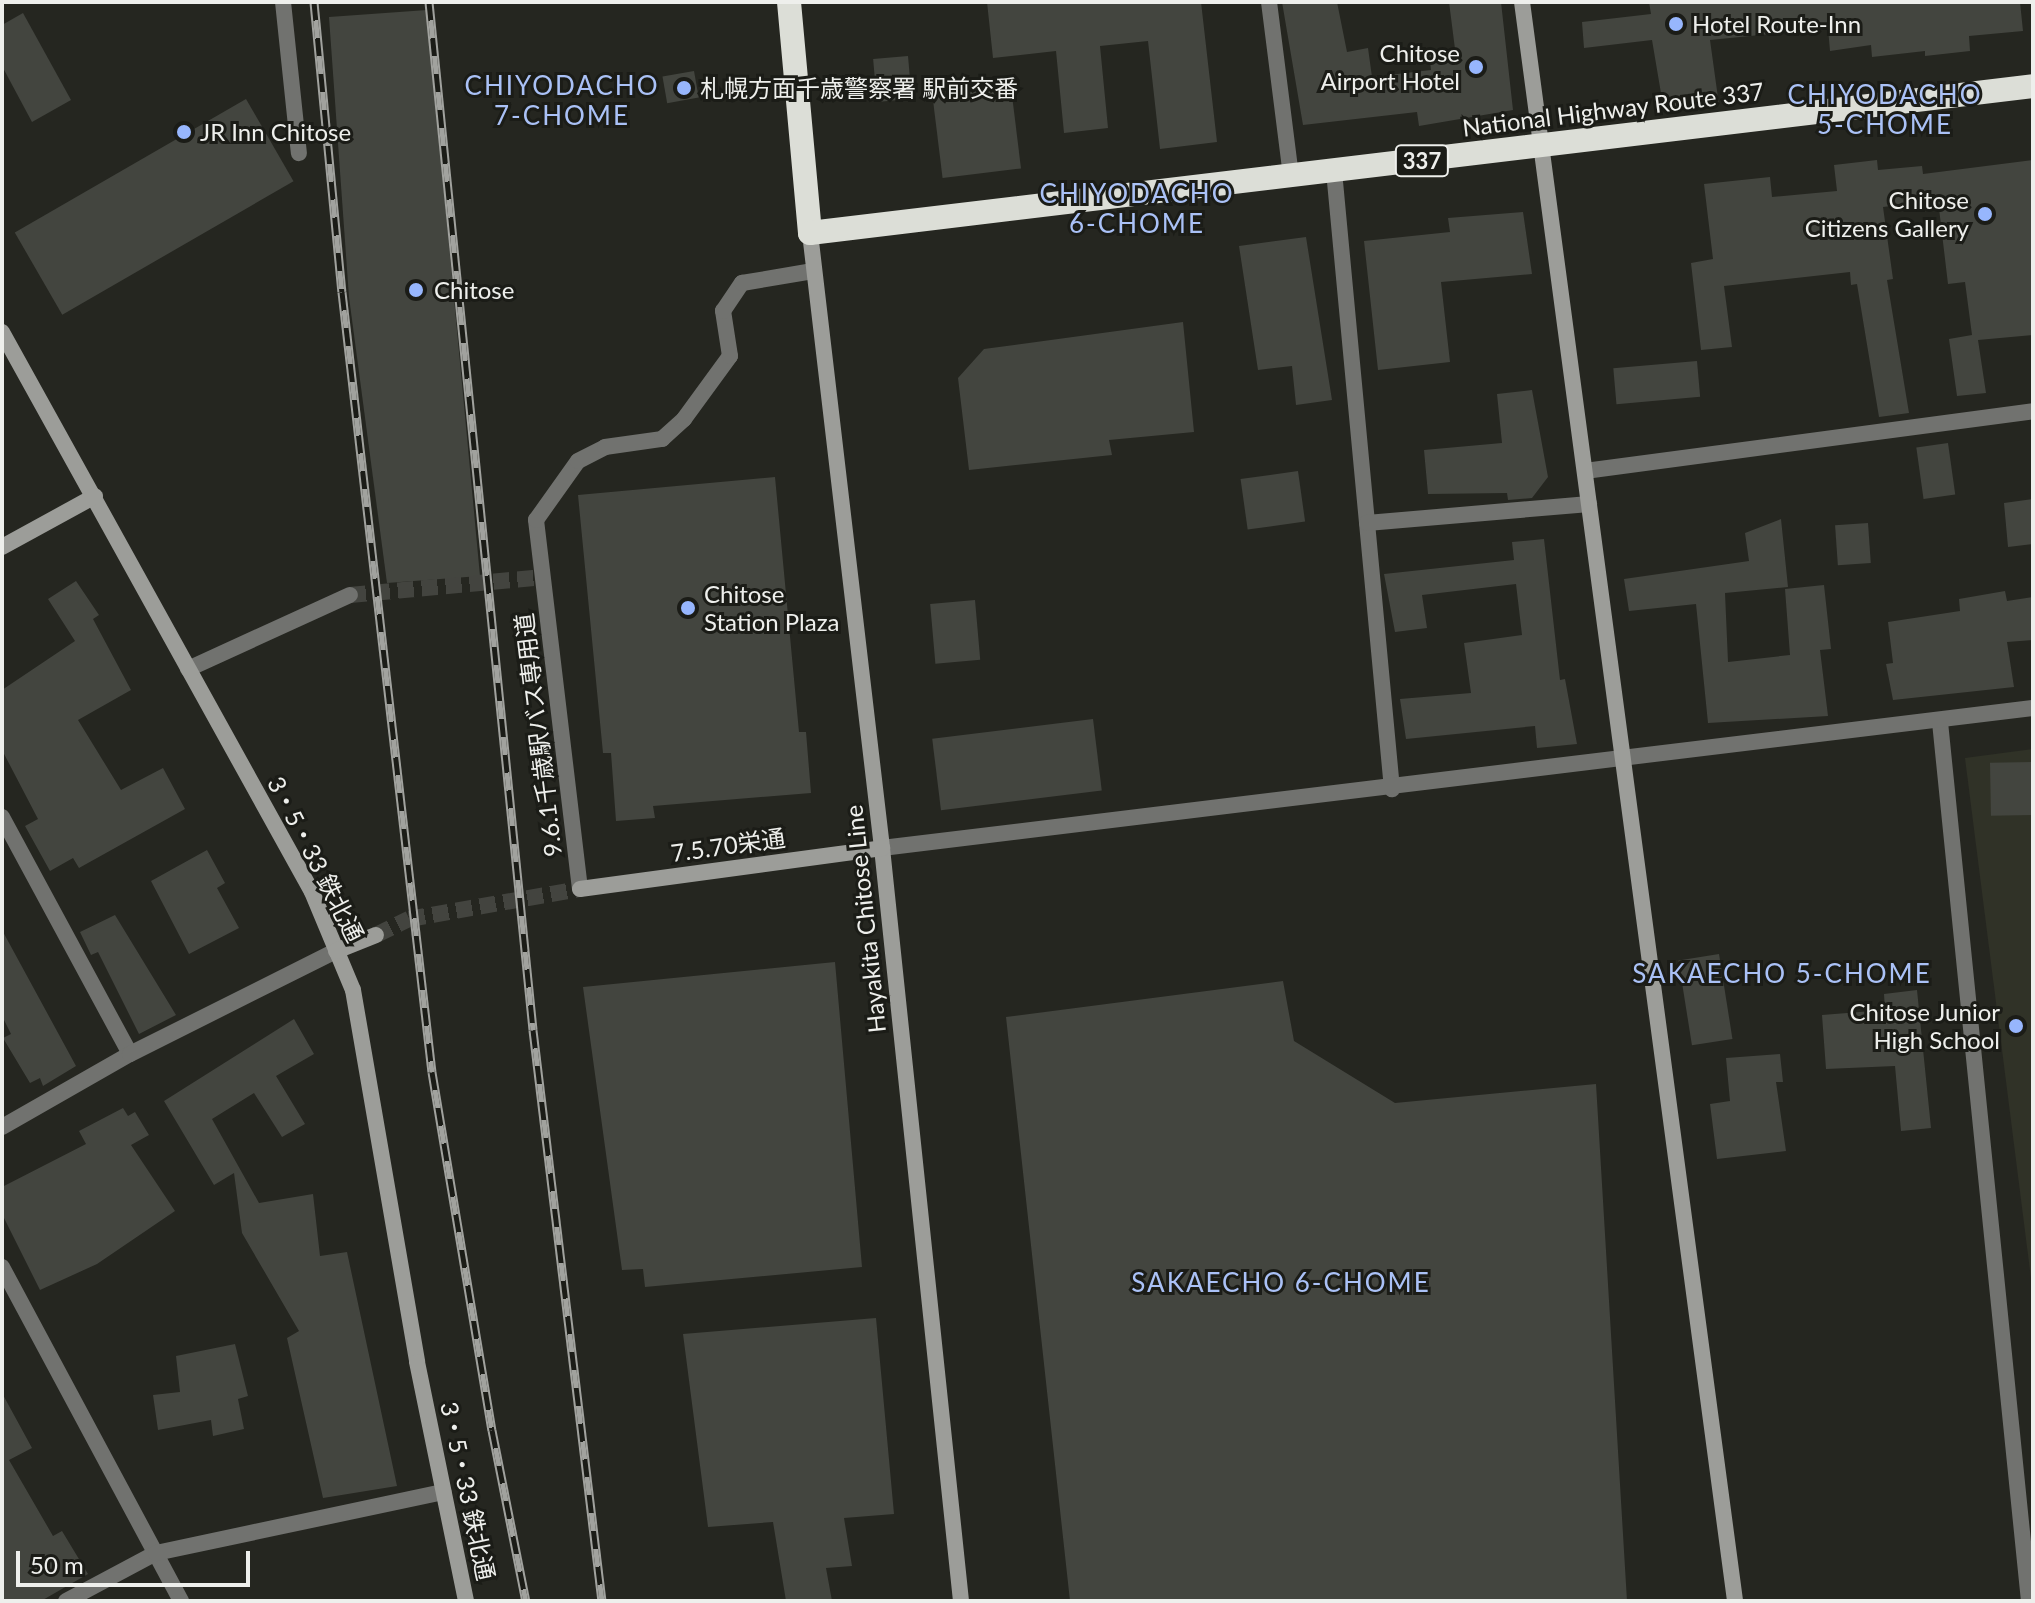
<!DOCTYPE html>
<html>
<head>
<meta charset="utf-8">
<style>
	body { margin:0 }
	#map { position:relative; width:2035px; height:1603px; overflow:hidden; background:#252620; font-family:Lato,"Noto Sans JP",sans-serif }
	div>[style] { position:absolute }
	.built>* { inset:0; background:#303227 }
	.building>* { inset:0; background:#43453f; transform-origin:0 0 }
	.street-tunnel>* { height:16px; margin-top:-8px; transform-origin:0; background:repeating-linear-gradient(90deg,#43443f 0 16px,transparent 0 24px) }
	.secondary-tunnel>* { height:16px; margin-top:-8px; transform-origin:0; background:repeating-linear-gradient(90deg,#43443f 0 16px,transparent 0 24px) }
	.street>* { height:16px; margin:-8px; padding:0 8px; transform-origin:8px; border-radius:8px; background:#71726f }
	.secondary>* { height:16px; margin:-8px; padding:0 8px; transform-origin:8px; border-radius:8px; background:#9c9d99 }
	.highway>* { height:24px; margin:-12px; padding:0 12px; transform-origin:12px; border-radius:12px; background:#dcded7 }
	.rail>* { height:9px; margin-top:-4.5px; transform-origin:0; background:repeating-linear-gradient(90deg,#1b1c17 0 18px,#a1a29e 0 36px); box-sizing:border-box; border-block:2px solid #a1a29e }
	.dots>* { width:22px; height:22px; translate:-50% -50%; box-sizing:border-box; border:4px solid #1b1c17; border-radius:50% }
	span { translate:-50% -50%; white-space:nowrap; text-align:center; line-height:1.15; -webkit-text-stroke:6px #1b1c17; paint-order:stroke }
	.shield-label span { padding:2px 6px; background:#1b1c17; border:2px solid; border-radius:6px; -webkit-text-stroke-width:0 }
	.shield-label { font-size:22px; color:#eeefec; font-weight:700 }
	.poi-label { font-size:24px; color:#eeefec }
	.left { translate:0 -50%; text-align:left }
	.right { translate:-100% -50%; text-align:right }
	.street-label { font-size:24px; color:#eeefec }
	.neighbourhood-label { font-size:26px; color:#aac1f6; letter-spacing:2px }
	.frame { position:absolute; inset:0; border:4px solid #eeefec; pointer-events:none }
	.scale { position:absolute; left:16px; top:1551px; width:234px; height:36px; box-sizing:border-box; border:4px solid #eeefec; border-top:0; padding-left:10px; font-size:24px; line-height:28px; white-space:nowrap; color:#eeefec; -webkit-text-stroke:6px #1b1c17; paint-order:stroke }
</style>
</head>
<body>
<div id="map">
	<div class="built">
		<i style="clip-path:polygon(2033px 749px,2033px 1294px,1965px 758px)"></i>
	</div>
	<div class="building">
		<i style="clip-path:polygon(987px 2px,1201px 2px,1217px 142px,1160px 149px,1148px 41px,1100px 46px,1108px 128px,1064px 133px,1056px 51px,993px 58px)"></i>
		<i style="clip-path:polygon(1282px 2px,1337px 2px,1347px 52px,1368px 48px,1372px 77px,1431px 70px,1429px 51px,1455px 49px,1449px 2px,1501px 2px,1513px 110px,1419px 126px,1417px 112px,1303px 125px)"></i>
		<i style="clip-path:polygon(1649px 2px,2020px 2px,2023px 31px,1969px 36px,1970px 51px,1925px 56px,1925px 51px,1872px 57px,1871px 45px,1830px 51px,1828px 28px,1710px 40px,1719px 105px,1664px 111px,1652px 40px,1584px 48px,1582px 22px,1651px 14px)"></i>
		<i style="clip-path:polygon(427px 10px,480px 576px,387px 583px,349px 297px,329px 17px)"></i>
		<i style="clip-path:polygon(23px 13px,71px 100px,32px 122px,2px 66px,2px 25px)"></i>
		<i style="left:908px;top:56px;width:43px;height:35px;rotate:85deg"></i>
		<i style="left:694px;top:71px;width:27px;height:32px;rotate:80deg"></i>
		<i style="left:1011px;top:87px;width:82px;height:79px;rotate:83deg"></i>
		<i style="left:246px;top:99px;width:95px;height:267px;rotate:60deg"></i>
		<i style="clip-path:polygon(1877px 160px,1878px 170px,1922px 166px,1923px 174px,2033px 160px,2033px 335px,1978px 340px,1986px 393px,1957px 396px,1949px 339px,1972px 335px,1965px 282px,1948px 284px,1938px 200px,1883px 207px,1893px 279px,1887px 280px,1909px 413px,1879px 417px,1857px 284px,1851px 285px,1850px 272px,1724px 286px,1732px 347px,1701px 350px,1691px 263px,1713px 259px,1704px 184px,1770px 177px,1772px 197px,1837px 191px,1834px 165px)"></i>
		<i style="clip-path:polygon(1523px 212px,1532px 274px,1441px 282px,1450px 362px,1378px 370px,1364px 241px,1450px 232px,1448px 218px)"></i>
		<i style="clip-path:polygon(1306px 237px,1332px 400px,1296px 405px,1292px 366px,1258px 370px,1239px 246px)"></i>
		<i style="clip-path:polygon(1183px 322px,1194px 432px,1109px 440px,1112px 455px,969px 470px,958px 378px,984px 349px)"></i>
		<i style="left:1697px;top:361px;width:36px;height:84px;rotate:85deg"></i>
		<i style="clip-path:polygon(1532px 390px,1548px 477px,1532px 498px,1508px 500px,1507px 493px,1428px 494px,1424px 450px,1502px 443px,1497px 394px)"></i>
		<i style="left:1948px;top:443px;width:52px;height:32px;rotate:82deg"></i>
		<i style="left:1298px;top:471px;width:51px;height:58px;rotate:82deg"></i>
		<i style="clip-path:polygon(775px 477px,799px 732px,806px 732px,811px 793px,653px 806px,655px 818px,616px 821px,611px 753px,603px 753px,578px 495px)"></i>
		<i style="clip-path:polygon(2033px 499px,2033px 544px,2008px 547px,2004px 503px)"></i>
		<i style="clip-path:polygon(1781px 519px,1788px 587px,1725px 593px,1728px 662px,1790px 655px,1785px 589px,1824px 585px,1831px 649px,1820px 650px,1828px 716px,1708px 723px,1696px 604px,1629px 611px,1624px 579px,1749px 561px,1745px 533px)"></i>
		<i style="left:1868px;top:523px;width:40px;height:33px;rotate:86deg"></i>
		<i style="clip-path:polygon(1544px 539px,1560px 680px,1565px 679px,1577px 744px,1537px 748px,1535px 726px,1406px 739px,1400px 699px,1471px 693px,1464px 643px,1522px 635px,1516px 584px,1422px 595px,1427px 628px,1395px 632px,1384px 574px,1514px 560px,1512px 542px)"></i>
		<i style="clip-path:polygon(76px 581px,99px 615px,93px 619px,131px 690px,78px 720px,121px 790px,163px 768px,185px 809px,79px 868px,73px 858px,50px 871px,25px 826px,38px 819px,2px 750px,2px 690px,75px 641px,48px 599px)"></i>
		<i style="clip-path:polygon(2005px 591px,2007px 601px,2033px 597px,2033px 640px,2007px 642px,2014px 687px,1893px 700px,1886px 664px,1893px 663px,1888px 622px,1960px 611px,1959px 599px)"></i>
		<i style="left:975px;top:600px;width:60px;height:45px;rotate:85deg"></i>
		<i style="left:1093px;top:719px;width:72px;height:162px;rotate:83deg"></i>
		<i style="left:2032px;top:762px;width:53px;height:42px;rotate:89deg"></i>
		<i style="clip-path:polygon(207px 850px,225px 883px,217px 888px,239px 928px,189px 954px,151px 881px)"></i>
		<i style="clip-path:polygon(115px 915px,176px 1015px,139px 1034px,98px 952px,91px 955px,80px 932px)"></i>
		<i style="clip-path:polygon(2px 930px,76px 1066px,43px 1086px,40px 1078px,30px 1083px,3px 1038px,11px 1034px,2px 1016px)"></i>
		<i style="left:1719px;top:954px;width:86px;height:41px;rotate:81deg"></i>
		<i style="clip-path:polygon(835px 962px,862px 1267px,645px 1287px,643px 1269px,622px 1270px,583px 987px)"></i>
		<i style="clip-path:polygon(1283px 981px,1294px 1041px,1395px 1103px,1596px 1084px,1627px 1601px,1070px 1601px,1006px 1017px)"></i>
		<i style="clip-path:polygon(1917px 990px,1931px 1128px,1901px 1131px,1895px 1066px,1826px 1069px,1822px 1015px,1885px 1010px,1884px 994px)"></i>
		<i style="clip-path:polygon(294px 1019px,314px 1054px,276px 1076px,305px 1124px,282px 1137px,254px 1093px,212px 1119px,259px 1203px,313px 1194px,320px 1256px,347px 1252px,397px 1486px,323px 1498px,287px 1338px,299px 1331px,242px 1233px,234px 1173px,214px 1185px,164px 1101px)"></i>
		<i style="clip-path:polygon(1780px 1054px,1783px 1082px,1776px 1082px,1786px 1151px,1717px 1159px,1710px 1104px,1730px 1101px,1726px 1058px)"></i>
		<i style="clip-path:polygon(123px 1108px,128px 1116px,135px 1112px,149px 1135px,131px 1145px,175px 1211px,97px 1264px,40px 1290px,2px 1214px,2px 1187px,86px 1144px,79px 1131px)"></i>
		<i style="clip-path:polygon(876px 1318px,894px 1514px,844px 1518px,852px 1566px,826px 1568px,832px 1601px,786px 1601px,773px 1522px,708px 1527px,683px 1334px)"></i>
		<i style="clip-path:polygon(235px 1344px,248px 1396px,238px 1399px,244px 1429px,213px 1436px,211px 1420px,158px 1430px,153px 1395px,180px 1392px,176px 1356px)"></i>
		<i style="clip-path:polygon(2px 1393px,32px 1448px,9px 1460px,53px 1536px,62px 1531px,88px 1574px,41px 1601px,2px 1601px)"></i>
	</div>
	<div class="street-tunnel">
		<i style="left:350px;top:595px;width:195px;rotate:-5.3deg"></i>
	</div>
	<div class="secondary-tunnel">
		<i style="left:376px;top:935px;width:37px;rotate:-26deg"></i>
		<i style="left:409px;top:919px;width:174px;rotate:-10deg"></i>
	</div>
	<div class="street">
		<i style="left:283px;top:2px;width:152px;rotate:84deg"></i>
		<i style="left:1269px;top:2px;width:175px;rotate:82.8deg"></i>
		<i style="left:1334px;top:171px;width:621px;rotate:84.64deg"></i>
		<i style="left:1585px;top:471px;width:452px;rotate:-7.6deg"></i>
		<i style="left:1367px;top:523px;width:223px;rotate:-4.9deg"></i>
		<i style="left:188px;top:669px;width:178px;rotate:-24.6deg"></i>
		<i style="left:1940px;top:722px;width:883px;rotate:84.22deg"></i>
		<i style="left:2px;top:817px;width:269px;rotate:61.6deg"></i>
		<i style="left:882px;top:848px;width:1159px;rotate:-6.94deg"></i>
		<i style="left:580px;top:889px;width:372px;rotate:-96.8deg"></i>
		<i style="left:536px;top:520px;width:72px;rotate:-54.6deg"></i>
		<i style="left:578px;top:461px;width:30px;rotate:-27deg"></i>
		<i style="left:605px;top:447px;width:58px;rotate:-8deg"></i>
		<i style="left:662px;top:439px;width:30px;rotate:-42deg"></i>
		<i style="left:684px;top:419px;width:78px;rotate:-53.9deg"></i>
		<i style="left:730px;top:356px;width:46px;rotate:-98.8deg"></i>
		<i style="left:723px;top:311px;width:34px;rotate:-56deg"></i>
		<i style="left:742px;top:283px;width:72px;rotate:-9.6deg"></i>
		<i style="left:2px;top:1127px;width:147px;rotate:-29.7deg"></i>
		<i style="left:130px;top:1054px;width:230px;rotate:-26.6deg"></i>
		<i style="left:2px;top:1267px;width:379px;rotate:61.8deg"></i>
		<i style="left:66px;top:1601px;width:102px;rotate:-28.1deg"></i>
		<i style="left:156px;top:1553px;width:294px;rotate:-12deg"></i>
	</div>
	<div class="secondary">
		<i style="left:1522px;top:2px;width:1613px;rotate:82.41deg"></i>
		<i style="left:810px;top:233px;width:619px;rotate:83.32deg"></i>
		<i style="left:882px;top:848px;width:757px;rotate:84.01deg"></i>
		<i style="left:2px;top:332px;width:640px;rotate:61.03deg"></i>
		<i style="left:312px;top:892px;width:106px;rotate:67.3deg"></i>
		<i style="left:353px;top:990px;width:377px;rotate:80.2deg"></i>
		<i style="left:417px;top:1362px;width:244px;rotate:78.4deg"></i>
		<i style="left:2px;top:547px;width:106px;rotate:-28.7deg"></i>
		<i style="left:580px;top:889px;width:305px;rotate:-7.7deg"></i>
		<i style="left:336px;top:951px;width:43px;rotate:-21.8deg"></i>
	</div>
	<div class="highway">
		<i style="left:789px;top:2px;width:232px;rotate:84.8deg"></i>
		<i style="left:810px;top:233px;width:1232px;rotate:-6.85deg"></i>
	</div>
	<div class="rail">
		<i style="left:314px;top:2px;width:291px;rotate:84.5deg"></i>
		<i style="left:342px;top:292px;width:785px;rotate:83.42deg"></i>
		<i style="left:432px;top:1072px;width:363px;rotate:80.5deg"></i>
		<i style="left:492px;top:1430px;width:174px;rotate:78.8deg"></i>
		<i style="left:429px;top:2px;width:1033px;rotate:84.22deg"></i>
		<i style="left:533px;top:1030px;width:575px;rotate:83.11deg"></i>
	</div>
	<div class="dots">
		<i style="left:1676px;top:24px;background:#97b6fd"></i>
		<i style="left:1476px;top:67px;background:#97b6fd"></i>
		<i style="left:684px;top:88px;background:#97b6fd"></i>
		<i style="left:184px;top:132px;background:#97b6fd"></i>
		<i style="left:1985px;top:214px;background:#97b6fd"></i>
		<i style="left:416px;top:290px;background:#97b6fd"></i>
		<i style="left:688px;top:608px;background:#97b6fd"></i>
		<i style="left:2016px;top:1026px;background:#97b6fd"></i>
	</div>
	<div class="shield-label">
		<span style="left:1422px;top:161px">337</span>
	</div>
	<div class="poi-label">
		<span class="left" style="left:1692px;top:24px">Hotel Route-Inn</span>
		<span class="right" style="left:1460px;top:67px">Chitose<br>Airport Hotel</span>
		<span class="left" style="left:700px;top:88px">札幌方面千歳警察署 駅前交番</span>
		<span class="left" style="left:200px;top:132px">JR Inn Chitose</span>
		<span class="right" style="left:1969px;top:214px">Chitose<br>Citizens Gallery</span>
		<span class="left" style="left:434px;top:290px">Chitose</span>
		<span class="left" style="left:704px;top:608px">Chitose<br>Station Plaza</span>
		<span class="right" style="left:2000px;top:1026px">Chitose Junior<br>High School</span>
	</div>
	<div class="street-label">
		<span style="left:1613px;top:109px;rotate:-7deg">National Highway Route 337</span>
		<span style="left:538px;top:735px;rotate:-97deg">9.6.1千歳駅バス専用道</span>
		<span style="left:728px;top:845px;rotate:-8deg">7.5.70栄通</span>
		<span style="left:316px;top:859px;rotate:63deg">3・5・33 鉄北通</span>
		<span style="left:865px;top:919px;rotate:-96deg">Hayakita Chitose Line</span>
		<span style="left:468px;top:1491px;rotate:78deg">3・5・33 鉄北通</span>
	</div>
	<div class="neighbourhood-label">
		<span style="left:562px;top:101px">CHIYODACHO<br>7-CHOME</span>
		<span style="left:1885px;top:110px">CHIYODACHO<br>5-CHOME</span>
		<span style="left:1137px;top:209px">CHIYODACHO<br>6-CHOME</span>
		<span style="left:1782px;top:974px">SAKAECHO 5-CHOME</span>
		<span style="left:1281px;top:1283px">SAKAECHO 6-CHOME</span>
	</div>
	<div class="frame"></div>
	<div class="scale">50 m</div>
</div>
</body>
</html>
